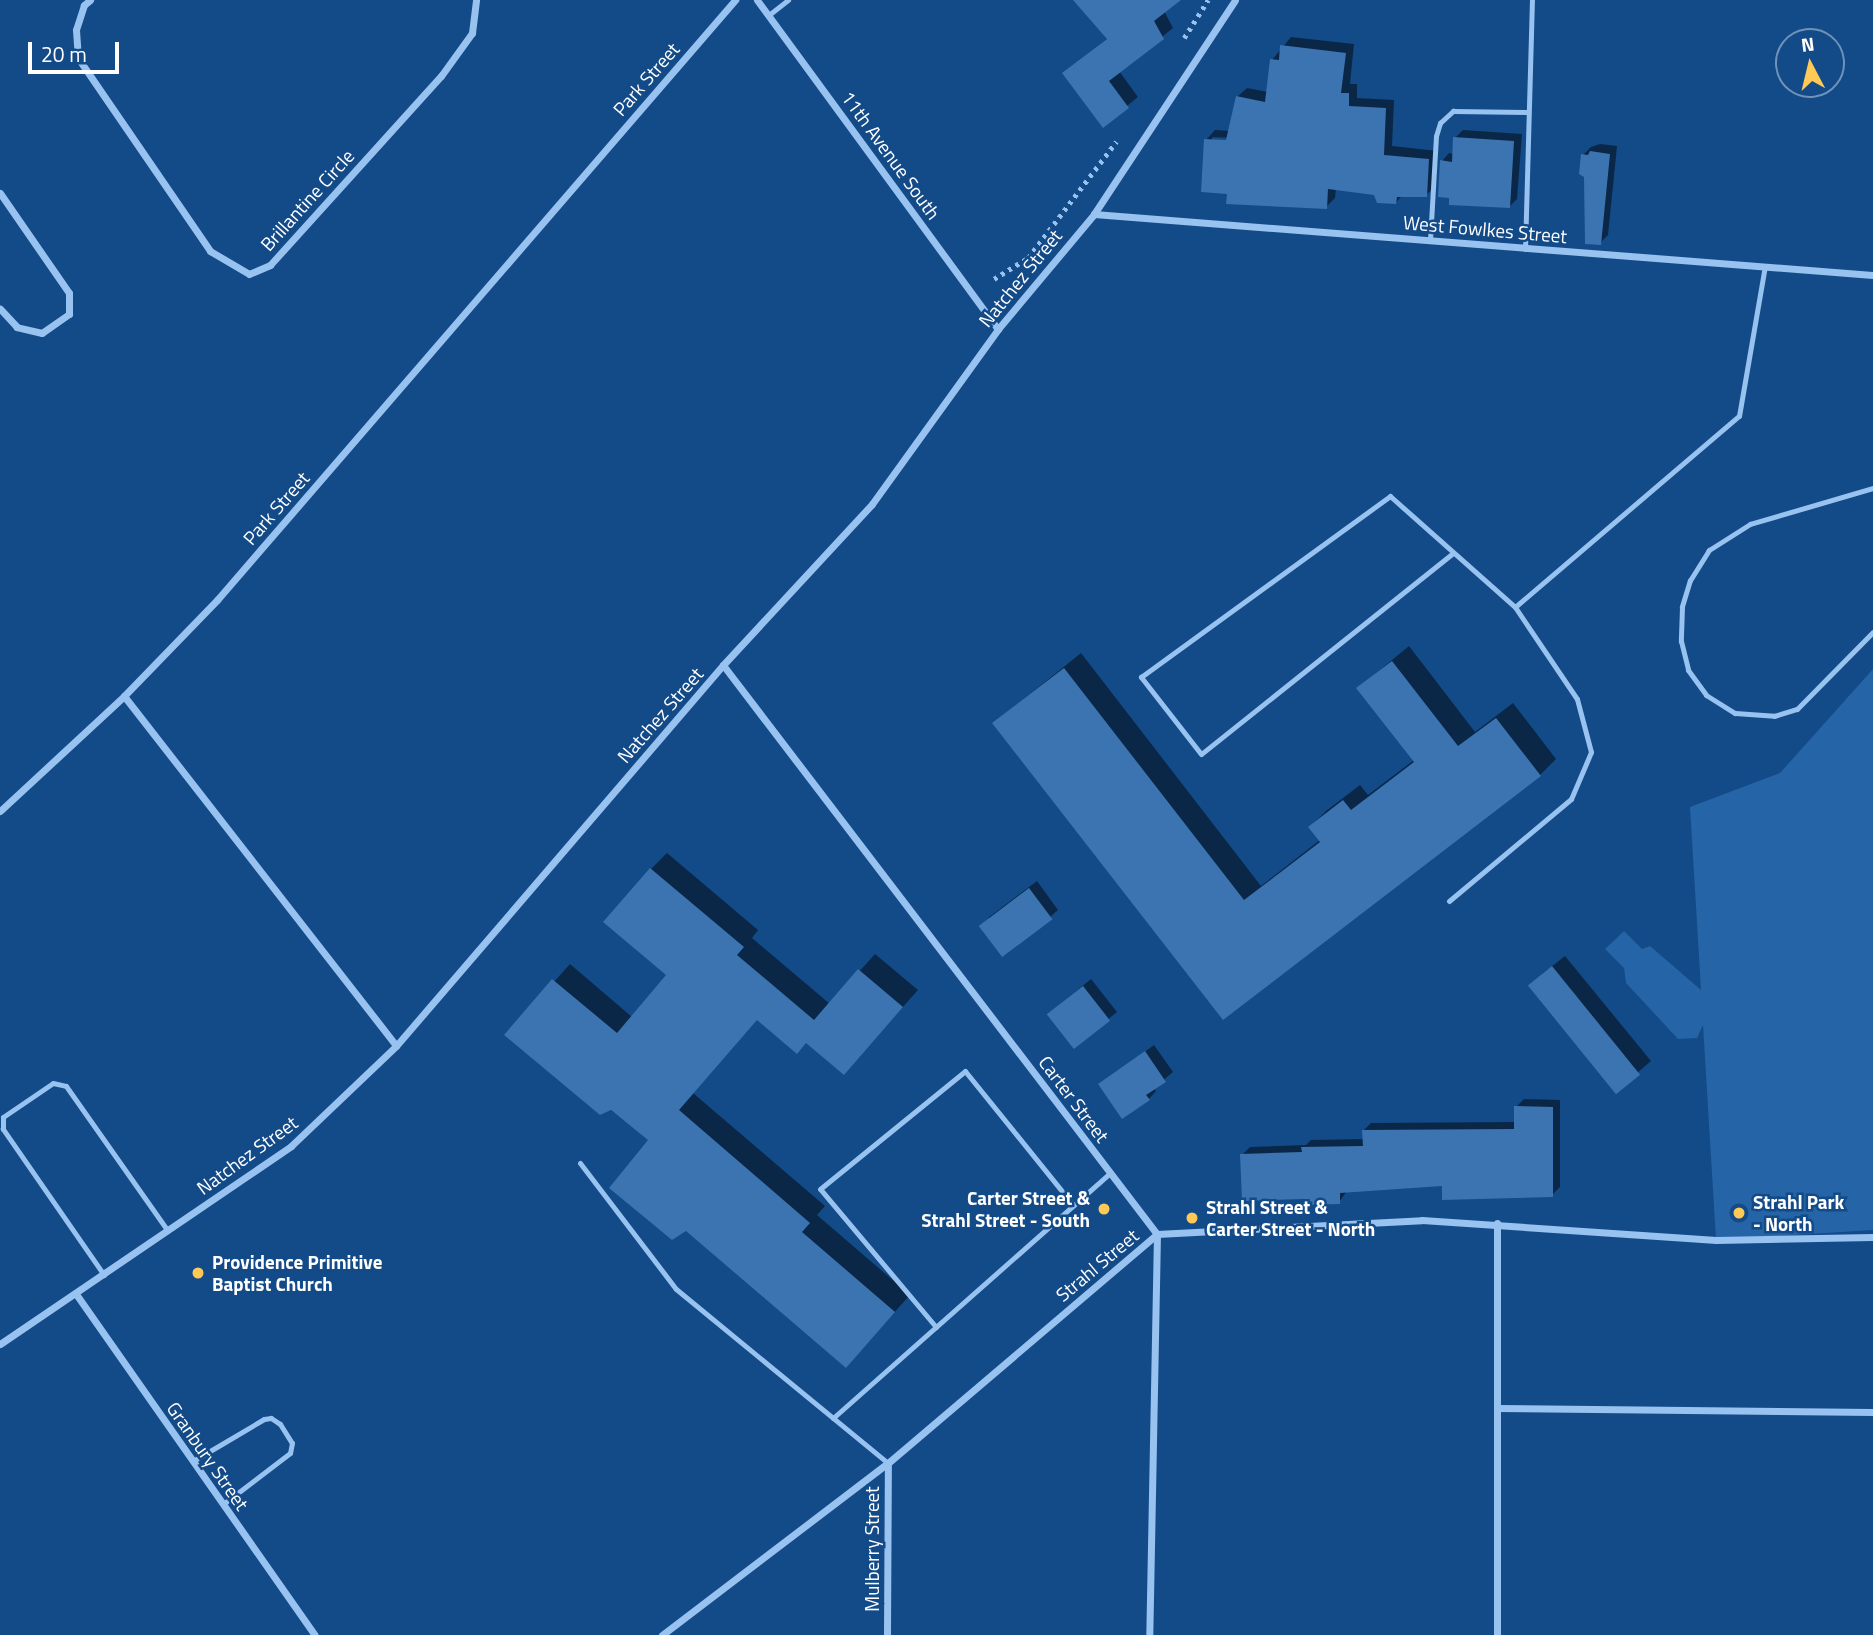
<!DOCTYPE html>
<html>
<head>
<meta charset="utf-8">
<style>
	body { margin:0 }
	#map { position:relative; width:1873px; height:1635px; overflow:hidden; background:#134a88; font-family:"Titillium Web",sans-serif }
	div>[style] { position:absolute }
	.green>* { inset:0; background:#2564a7 }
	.shadow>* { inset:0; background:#0007 }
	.building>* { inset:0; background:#3c74b2; transform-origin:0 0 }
	.path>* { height:4.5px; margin-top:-2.25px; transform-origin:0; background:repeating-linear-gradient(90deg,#98c2f0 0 3.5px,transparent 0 8.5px) }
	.lane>* { height:5px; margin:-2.5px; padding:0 2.5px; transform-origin:2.5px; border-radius:2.5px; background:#98c2f0 }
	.street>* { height:7px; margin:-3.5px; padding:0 3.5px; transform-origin:3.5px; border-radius:3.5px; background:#98c2f0 }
	.dots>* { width:19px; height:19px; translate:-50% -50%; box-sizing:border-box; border:4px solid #134a88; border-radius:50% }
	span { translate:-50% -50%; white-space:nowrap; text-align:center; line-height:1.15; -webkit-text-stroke:5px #134a88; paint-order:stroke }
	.street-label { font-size:19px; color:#fff }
	.poi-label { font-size:19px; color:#fff; font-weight:700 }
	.right { translate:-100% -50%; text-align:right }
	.left { translate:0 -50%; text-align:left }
	.north { position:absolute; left:1775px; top:28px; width:70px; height:70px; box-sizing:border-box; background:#134a88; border:2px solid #7192b8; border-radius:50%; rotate:353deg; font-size:19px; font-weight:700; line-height:28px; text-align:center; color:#fff }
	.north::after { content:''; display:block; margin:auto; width:24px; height:32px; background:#ffc957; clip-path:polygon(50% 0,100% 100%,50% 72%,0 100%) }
	.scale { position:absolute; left:28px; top:42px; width:91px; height:32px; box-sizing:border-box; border:4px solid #fff; border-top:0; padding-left:9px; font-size:21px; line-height:24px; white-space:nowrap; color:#fff; -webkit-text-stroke:5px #134a88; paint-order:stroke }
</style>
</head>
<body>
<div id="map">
	<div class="green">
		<i style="clip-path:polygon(1873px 669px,1873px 1230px,1716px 1240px,1703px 1025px,1697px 1038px,1678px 1039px,1626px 983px,1624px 968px,1605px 949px,1624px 931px,1642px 949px,1650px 946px,1701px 990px,1690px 807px,1780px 773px)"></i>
	</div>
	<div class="shadow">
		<i style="clip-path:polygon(1082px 0,1178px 0,1164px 11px,1173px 28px,1119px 71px,1138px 97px,1103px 125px,1064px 73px,1108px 38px)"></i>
		<i style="clip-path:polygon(evenodd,1291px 37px,1354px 44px,1350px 84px,1357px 84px,1357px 98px,1394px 100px,1392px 146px,1438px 151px,1436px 186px,1426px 195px,1403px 195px,1395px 203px,1376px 193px,1336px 188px,1335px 198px,1326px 207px,1229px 192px,1206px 140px,1215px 130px,1230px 131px,1237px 97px,1247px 88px,1268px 92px,1272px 60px,1291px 37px,1212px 137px,1235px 138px,1235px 142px,1212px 141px,1212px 137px)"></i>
		<i style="clip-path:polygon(1463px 130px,1522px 134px,1517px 199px,1509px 207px,1442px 161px,1449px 153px,1454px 154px,1455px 138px)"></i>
		<i style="clip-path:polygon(1600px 144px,1617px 146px,1608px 235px,1600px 243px,1583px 155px,1591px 147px)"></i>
		<i style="clip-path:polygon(1409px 646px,1475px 732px,1513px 703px,1556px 759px,1540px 775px,1223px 1018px,994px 723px,1081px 653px,1261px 886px,1320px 840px,1310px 827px,1326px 811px,1360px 785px,1368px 795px,1414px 760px,1358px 688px)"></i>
		<i style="clip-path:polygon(667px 853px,758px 930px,752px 938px,830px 1004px,875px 954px,918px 990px,844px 1073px,807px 1041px,758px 1018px,693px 1093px,825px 1206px,817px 1215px,910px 1295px,846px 1366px,650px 1139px,507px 1034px,570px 964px,632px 1017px,668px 975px,651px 869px)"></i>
		<i style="clip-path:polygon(1037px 881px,1058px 910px,1050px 917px,988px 918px)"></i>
		<i style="clip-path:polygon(1565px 956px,1651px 1061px,1616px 1091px,1542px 974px)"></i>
		<i style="clip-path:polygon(1091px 979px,1117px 1012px,1075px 1046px,1058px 1006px)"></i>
		<i style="clip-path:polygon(1154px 1045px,1173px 1072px,1154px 1088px,1156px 1091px,1149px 1099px,1100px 1084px)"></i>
		<i style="clip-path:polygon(1524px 1099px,1560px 1100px,1560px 1187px,1552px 1195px,1444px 1184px,1347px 1191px,1339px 1202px,1305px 1197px,1242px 1155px,1250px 1147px,1306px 1145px,1311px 1140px,1364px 1139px,1363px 1131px,1371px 1123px,1516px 1122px,1516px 1107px)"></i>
	</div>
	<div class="building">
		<i style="clip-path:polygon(1073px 0,1181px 0,1154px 21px,1164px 39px,1109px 81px,1129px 108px,1103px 128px,1062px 73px,1107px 39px)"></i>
		<i style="clip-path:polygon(1280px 45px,1346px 53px,1341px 93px,1349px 93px,1349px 106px,1386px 108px,1384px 155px,1429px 159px,1427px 197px,1397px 197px,1396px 204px,1377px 203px,1374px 195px,1328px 189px,1327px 209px,1226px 204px,1227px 194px,1201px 192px,1204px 139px,1226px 140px,1236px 96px,1265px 102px,1270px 59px,1279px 60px)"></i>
		<i style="clip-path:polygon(1453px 137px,1514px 141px,1510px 208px,1449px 205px,1449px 198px,1438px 197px,1440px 160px,1452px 162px)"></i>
		<i style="clip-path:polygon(1590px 151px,1610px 154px,1601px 245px,1585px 244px,1584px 177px,1579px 174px,1581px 154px,1588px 155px)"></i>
		<i style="clip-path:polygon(1392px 661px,1458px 746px,1496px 718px,1541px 776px,1223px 1020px,992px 723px,1064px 668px,1244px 900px,1320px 842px,1308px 827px,1343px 800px,1351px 810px,1414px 762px,1356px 688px)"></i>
		<i style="clip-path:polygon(650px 868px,744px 947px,737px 955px,814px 1020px,858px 969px,903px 1007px,844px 1075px,806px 1043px,797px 1054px,757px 1020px,679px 1110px,810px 1223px,802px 1232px,895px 1312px,846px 1368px,686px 1231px,672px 1240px,609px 1188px,648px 1140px,611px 1110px,600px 1115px,504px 1035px,552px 979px,617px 1033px,666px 975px,603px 922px)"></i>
		<i style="left:1029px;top:888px;width:39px;height:63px;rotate:53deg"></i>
		<i style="left:1552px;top:966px;width:140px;height:31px;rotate:51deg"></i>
		<i style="left:1083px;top:986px;width:44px;height:46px;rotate:52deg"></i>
		<i style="clip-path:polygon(1145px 1051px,1166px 1082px,1146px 1095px,1150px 1100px,1122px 1119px,1098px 1084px)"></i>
		<i style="clip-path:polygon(1514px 1106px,1553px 1107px,1553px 1197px,1442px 1200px,1442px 1186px,1340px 1193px,1340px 1204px,1303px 1205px,1303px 1199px,1242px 1201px,1240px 1154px,1302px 1152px,1301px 1147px,1363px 1146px,1362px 1130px,1514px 1129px)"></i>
	</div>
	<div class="path">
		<i style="left:1184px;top:38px;width:45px;rotate:-57.7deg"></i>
		<i style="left:994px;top:279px;width:40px;rotate:-32deg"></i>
		<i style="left:1028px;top:258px;width:146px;rotate:-52.8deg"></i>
	</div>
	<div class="lane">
		<i style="left:770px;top:14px;width:23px;rotate:-38deg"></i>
		<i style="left:1430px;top:240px;width:104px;rotate:-86.7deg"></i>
		<i style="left:1436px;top:136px;width:14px;rotate:-73deg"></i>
		<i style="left:1440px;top:123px;width:18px;rotate:-43deg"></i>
		<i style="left:1453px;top:111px;width:74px;rotate:0.8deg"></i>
		<i style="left:1525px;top:249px;width:249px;rotate:-88.4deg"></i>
		<i style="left:1873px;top:488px;width:128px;rotate:163.7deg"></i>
		<i style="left:1750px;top:524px;width:49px;rotate:147.6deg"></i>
		<i style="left:1709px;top:550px;width:36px;rotate:122deg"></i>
		<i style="left:1690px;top:580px;width:28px;rotate:107deg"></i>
		<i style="left:1682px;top:607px;width:34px;rotate:92deg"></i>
		<i style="left:1681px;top:641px;width:30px;rotate:76deg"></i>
		<i style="left:1688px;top:670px;width:31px;rotate:54deg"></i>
		<i style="left:1706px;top:695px;width:34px;rotate:32deg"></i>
		<i style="left:1735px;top:713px;width:39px;rotate:4deg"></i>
		<i style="left:1774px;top:716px;width:24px;rotate:-17deg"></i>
		<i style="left:1797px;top:709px;width:108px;rotate:-45.4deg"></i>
		<i style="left:1453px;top:553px;width:322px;rotate:141.4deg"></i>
		<i style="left:1201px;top:754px;width:98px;rotate:-127.9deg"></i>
		<i style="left:1141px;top:677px;width:308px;rotate:-36deg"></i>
		<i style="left:1390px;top:496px;width:167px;rotate:41.6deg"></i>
		<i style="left:1515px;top:607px;width:294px;rotate:-40.5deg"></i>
		<i style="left:1739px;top:416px;width:152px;rotate:-80.2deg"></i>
		<i style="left:1449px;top:901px;width:159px;rotate:-39.9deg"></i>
		<i style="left:1571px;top:799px;width:51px;rotate:-66.9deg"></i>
		<i style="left:1591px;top:752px;width:55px;rotate:-104.8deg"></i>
		<i style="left:1577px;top:699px;width:111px;rotate:-124deg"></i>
		<i style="left:580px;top:1163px;width:158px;rotate:52.7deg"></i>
		<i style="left:676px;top:1289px;width:274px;rotate:39.4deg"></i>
		<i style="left:104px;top:1275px;width:178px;rotate:-124.7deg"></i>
		<i style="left:3px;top:1129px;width:12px;rotate:-90deg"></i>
		<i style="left:3px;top:1117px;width:60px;rotate:-34.2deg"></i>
		<i style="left:53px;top:1083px;width:13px;rotate:13deg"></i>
		<i style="left:66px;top:1086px;width:177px;rotate:54.9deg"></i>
		<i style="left:936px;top:1327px;width:180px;rotate:-130deg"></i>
		<i style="left:820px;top:1189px;width:187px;rotate:-39.1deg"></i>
		<i style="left:965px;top:1071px;width:172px;rotate:51.1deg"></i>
		<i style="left:833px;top:1418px;width:370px;rotate:-41.5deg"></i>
		<i style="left:193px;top:1461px;width:82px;rotate:-30.6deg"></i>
		<i style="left:264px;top:1419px;width:7px;rotate:-8deg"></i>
		<i style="left:271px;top:1418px;width:11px;rotate:34deg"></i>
		<i style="left:280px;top:1424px;width:22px;rotate:58deg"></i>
		<i style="left:292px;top:1443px;width:10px;rotate:101deg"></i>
		<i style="left:290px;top:1453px;width:84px;rotate:142.7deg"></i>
	</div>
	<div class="street">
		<i style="left:90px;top:0;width:8px;rotate:140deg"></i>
		<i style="left:84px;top:5px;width:26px;rotate:108deg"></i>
		<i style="left:76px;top:30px;width:28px;rotate:86deg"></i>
		<i style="left:78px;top:58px;width:234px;rotate:55.6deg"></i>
		<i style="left:210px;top:251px;width:45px;rotate:30.5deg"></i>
		<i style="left:249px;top:274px;width:23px;rotate:-23deg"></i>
		<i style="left:270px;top:265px;width:255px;rotate:-47.9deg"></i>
		<i style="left:441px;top:76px;width:53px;rotate:-54.2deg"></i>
		<i style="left:472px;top:33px;width:33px;rotate:-83deg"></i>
		<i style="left:757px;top:0;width:408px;rotate:53.8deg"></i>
		<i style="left:0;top:193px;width:121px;rotate:55.4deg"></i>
		<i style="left:69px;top:293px;width:21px;rotate:90deg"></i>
		<i style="left:69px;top:314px;width:33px;rotate:145deg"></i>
		<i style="left:42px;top:333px;width:26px;rotate:-167deg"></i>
		<i style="left:17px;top:327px;width:25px;rotate:-133deg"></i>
		<i style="left:1094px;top:214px;width:781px;rotate:4.48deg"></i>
		<i style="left:723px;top:665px;width:716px;rotate:52.67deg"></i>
		<i style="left:1157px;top:1234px;width:401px;rotate:91.1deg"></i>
		<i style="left:124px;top:696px;width:443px;rotate:52.1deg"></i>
		<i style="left:0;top:811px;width:169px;rotate:-42.8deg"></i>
		<i style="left:124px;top:696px;width:134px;rotate:-45.9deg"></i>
		<i style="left:217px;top:600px;width:793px;rotate:-49.19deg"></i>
		<i style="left:76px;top:1294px;width:416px;rotate:55deg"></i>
		<i style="left:0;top:1344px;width:352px;rotate:-34.2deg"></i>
		<i style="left:291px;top:1146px;width:145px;rotate:-43.6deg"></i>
		<i style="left:396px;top:1046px;width:502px;rotate:-49.36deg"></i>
		<i style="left:723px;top:665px;width:219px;rotate:-47.2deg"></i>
		<i style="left:872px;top:504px;width:216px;rotate:-54.2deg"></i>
		<i style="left:998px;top:329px;width:150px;rotate:-50.1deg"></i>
		<i style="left:1094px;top:214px;width:256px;rotate:-56.6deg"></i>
		<i style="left:1497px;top:1408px;width:376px;rotate:0.6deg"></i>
		<i style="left:662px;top:1635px;width:284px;rotate:-37.3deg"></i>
		<i style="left:888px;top:1463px;width:353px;rotate:-40.4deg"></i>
		<i style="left:1157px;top:1234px;width:265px;rotate:-3deg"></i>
		<i style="left:1422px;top:1220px;width:295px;rotate:3.9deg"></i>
		<i style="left:1716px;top:1240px;width:157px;rotate:-1.1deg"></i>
		<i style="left:887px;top:1635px;width:172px;rotate:-89.7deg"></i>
		<i style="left:1497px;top:1635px;width:412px;rotate:-90deg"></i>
	</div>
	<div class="dots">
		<i style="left:1104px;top:1209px;background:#ffc957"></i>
		<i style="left:1739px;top:1213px;background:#ffc957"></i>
		<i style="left:1192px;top:1218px;background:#ffc957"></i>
		<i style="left:198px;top:1273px;background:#ffc957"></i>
	</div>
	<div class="street-label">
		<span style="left:646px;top:79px;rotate:-49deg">Park Street</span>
		<span style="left:891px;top:155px;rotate:54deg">11th Avenue South</span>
		<span style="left:307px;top:200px;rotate:-48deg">Brillantine Circle</span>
		<span style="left:1485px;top:229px;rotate:5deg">West Fowlkes Street</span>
		<span style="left:1020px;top:278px;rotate:-51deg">Natchez Street</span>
		<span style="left:276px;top:508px;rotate:-49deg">Park Street</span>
		<span style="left:660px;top:715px;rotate:-49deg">Natchez Street</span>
		<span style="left:1074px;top:1099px;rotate:53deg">Carter Street</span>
		<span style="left:247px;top:1155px;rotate:-36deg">Natchez Street</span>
		<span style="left:1097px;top:1265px;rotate:-40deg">Strahl Street</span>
		<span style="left:208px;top:1456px;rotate:55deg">Granbury Street</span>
		<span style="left:872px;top:1549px;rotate:-90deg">Mulberry Street</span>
	</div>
	<div class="poi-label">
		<span class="right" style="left:1090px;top:1209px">Carter Street &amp;<br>Strahl Street - South</span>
		<span class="left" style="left:1753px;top:1213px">Strahl Park<br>- North</span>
		<span class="left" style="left:1206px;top:1218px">Strahl Street &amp;<br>Carter Street - North</span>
		<span class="left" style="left:212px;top:1273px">Providence Primitive<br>Baptist Church</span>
	</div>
	<div class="north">N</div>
	<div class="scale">20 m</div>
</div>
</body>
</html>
